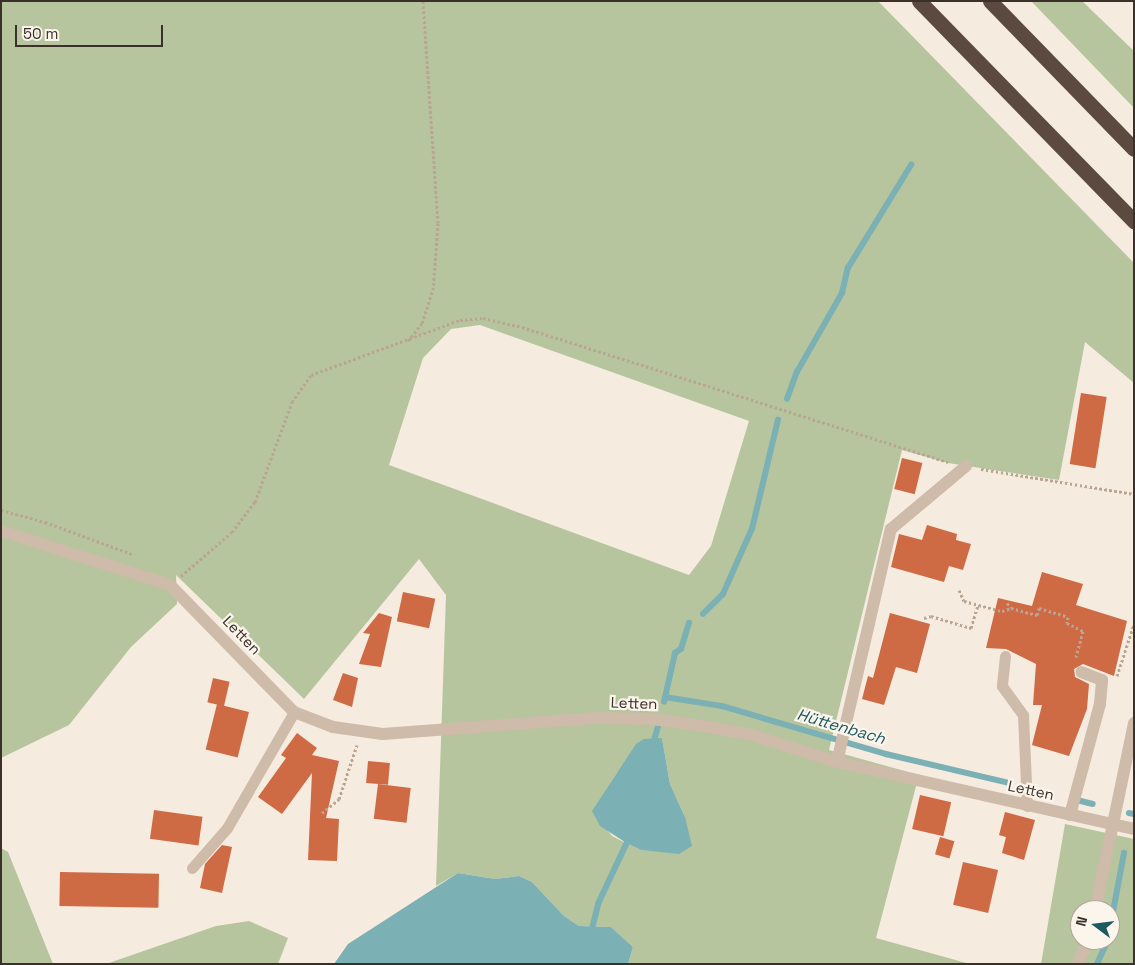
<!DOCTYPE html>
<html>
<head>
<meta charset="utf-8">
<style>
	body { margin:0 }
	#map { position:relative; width:1135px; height:965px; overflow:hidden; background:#f5ebdf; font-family:"Space Grotesk",sans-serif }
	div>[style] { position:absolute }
	.green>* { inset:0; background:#b6c59d }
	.water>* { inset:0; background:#7bb0b4 }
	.stream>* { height:5.5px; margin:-2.75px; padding:0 2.75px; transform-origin:2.75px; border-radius:2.75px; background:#7bb0b4 }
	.building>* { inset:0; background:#ce6a44; transform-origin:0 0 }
	.path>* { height:3px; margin-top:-1.5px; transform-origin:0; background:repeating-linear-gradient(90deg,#baa593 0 2.5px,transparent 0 5px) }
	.service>* { height:11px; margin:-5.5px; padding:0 5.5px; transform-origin:5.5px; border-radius:5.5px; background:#cebba9 }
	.minor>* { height:12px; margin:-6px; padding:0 6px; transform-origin:6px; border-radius:6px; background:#cebba9 }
	.motorway>* { height:15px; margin:-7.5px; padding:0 7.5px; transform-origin:7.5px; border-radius:7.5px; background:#5c4a40 }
	span { translate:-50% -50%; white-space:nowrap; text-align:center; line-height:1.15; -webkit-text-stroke:4.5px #fbf5ec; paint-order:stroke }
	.street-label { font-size:15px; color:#3b302a }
	.water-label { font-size:16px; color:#1c5960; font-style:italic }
	.frame { position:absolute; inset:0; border:2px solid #3b302a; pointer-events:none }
	.north { position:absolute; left:1070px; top:900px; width:50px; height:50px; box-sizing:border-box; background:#fbf5ec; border:1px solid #aea69e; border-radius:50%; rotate:285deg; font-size:14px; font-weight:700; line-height:20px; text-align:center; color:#3b302a }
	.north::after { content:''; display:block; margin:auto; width:18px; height:22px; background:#1c5960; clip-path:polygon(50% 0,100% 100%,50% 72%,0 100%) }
	.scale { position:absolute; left:15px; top:25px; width:148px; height:22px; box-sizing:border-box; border:2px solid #3b302a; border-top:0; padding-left:6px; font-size:15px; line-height:18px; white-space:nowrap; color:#3b302a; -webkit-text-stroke:4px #fbf5ec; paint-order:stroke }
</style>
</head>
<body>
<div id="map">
	<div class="green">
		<i style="clip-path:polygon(evenodd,1px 1px,878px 1px,1134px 263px,1134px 383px,1085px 342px,1059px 480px,948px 463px,902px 450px,829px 750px,919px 775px,876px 938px,970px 964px,628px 964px,633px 947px,611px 927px,579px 926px,564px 916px,532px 882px,519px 876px,495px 879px,458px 873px,436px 886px,446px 595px,419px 559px,304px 699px,176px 575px,177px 604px,131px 647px,69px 725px,1px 758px,1px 1px,480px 325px,749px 421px,711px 546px,689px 575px,389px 465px,423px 358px,451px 329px,480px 325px,1px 1px,662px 738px,670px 784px,685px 817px,679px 853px,641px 850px,628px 844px,612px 836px,593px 811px,617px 773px,662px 738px)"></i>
		<i style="clip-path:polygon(1031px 1px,1082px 1px,1134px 51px,1134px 108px)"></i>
		<i style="clip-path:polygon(evenodd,1065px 824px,1134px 839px,1134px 964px,1041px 964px,1065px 824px,1080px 910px,1110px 910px,1110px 940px,1080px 940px,1080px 910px)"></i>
		<i style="clip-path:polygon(1px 848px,8px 852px,53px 964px,1px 964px)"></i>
		<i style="clip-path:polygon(249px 921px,288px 938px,278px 964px,106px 964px,216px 926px)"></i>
	</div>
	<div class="water">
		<i style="clip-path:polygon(662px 738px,670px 784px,685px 817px,692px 846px,679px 854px,641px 850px,628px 844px,600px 826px,592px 811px,636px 744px,644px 739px)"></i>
		<i style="clip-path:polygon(458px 873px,495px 879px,519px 876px,532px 882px,564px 916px,579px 926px,611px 927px,633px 947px,628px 964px,334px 964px,348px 944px)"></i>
	</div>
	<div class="stream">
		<i style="left:787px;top:399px;width:29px;rotate:-70deg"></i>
		<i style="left:797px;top:372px;width:91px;rotate:-60.3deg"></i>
		<i style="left:842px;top:293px;width:26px;rotate:-77deg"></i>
		<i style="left:848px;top:268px;width:121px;rotate:-58.5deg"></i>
		<i style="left:703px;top:614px;width:28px;rotate:-45deg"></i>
		<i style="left:723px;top:594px;width:71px;rotate:-66deg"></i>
		<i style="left:752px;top:529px;width:112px;rotate:-76.6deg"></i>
		<i style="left:665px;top:697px;width:58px;rotate:9deg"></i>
		<i style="left:722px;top:706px;width:171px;rotate:16.3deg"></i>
		<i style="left:886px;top:754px;width:127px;rotate:13.2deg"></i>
		<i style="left:664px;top:702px;width:50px;rotate:-77.3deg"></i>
		<i style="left:675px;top:653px;width:7px;rotate:-34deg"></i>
		<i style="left:681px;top:649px;width:27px;rotate:-73deg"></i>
		<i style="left:653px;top:744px;width:19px;rotate:-74deg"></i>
		<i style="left:1081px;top:801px;width:12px;rotate:14deg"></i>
		<i style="left:1129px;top:813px;width:5px;rotate:11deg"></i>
		<i style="left:1110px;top:928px;width:76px;rotate:-79.4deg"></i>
		<i style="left:591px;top:933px;width:30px;rotate:-76deg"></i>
		<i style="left:598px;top:904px;width:73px;rotate:-64.8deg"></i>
		<i style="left:1097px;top:964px;width:26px;rotate:-65deg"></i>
	</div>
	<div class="building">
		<i style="left:1081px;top:393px;width:26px;height:72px;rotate:9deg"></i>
		<i style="left:902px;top:458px;width:21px;height:32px;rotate:14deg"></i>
		<i style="clip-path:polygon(927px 525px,957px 534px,956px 540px,971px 544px,963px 570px,949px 566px,944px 582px,891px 567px,899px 534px,922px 540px)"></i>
		<i style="clip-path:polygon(1042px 572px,1083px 584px,1076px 605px,1127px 621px,1114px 676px,1083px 664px,1074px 669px,1075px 677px,1089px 684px,1087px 709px,1069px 756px,1032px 745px,1042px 705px,1033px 705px,1036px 664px,1006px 649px,986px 648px,998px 598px,1032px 606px)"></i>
		<i style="left:403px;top:592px;width:33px;height:30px;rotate:12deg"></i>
		<i style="clip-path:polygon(379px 613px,392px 617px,381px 667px,359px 664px,370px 634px,363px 633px)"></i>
		<i style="clip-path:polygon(890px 613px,930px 624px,917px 673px,896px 667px,884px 705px,862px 699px,868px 676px,873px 678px)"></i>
		<i style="clip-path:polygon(343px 673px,358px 678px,352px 707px,333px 700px)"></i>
		<i style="left:213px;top:678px;width:17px;height:25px;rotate:13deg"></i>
		<i style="left:217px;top:704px;width:33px;height:47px;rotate:14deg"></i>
		<i style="clip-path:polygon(297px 733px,317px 748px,312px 755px,339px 761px,326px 818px,339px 819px,337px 861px,308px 860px,312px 773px,282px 814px,258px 797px,286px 758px,281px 755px)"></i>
		<i style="left:368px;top:761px;width:22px;height:22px;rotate:5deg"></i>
		<i style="left:378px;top:784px;width:33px;height:35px;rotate:7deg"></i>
		<i style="left:920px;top:795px;width:32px;height:35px;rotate:13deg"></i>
		<i style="left:154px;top:810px;width:49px;height:29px;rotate:8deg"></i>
		<i style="clip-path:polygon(1005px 812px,1035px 820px,1024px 860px,1002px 853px,1006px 837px,999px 835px)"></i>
		<i style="left:940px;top:837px;width:15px;height:18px;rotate:16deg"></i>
		<i style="clip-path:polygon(222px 845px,232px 847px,222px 893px,200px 888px,205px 864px)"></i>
		<i style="left:963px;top:862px;width:36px;height:44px;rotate:13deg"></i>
		<i style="left:60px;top:872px;width:99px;height:34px;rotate:1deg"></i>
	</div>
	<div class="path">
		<i style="left:408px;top:341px;width:23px;rotate:-52deg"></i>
		<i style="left:422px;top:323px;width:35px;rotate:-72deg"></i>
		<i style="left:433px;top:290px;width:67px;rotate:-85.7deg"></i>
		<i style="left:438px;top:223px;width:223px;rotate:-93.9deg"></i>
		<i style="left:981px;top:469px;width:155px;rotate:9.3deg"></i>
		<i style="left:1px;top:510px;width:46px;rotate:15.3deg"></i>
		<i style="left:45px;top:522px;width:95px;rotate:20.3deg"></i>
		<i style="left:181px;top:576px;width:67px;rotate:-40.8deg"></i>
		<i style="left:232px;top:532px;width:38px;rotate:-53deg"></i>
		<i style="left:255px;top:502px;width:107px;rotate:-69.7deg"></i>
		<i style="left:292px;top:402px;width:33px;rotate:-55deg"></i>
		<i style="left:311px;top:375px;width:159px;rotate:-20.3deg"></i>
		<i style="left:460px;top:320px;width:23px;rotate:-5deg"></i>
		<i style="left:483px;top:318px;width:40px;rotate:13deg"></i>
		<i style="left:522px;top:327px;width:447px;rotate:17.6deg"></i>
		<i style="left:959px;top:590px;width:12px;rotate:66deg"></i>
		<i style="left:964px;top:601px;width:39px;rotate:15deg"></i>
		<i style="left:1002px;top:611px;width:9px;rotate:-18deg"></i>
		<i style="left:1007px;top:603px;width:6px;rotate:51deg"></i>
		<i style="left:1011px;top:608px;width:27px;rotate:15deg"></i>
		<i style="left:1037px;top:615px;width:7px;rotate:-74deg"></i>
		<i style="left:1039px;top:608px;width:30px;rotate:17deg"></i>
		<i style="left:1068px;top:617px;width:6px;rotate:99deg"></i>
		<i style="left:1067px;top:623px;width:18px;rotate:27deg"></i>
		<i style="left:1083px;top:631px;width:27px;rotate:105deg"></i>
		<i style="left:924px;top:618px;width:7px;rotate:-16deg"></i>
		<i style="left:931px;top:616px;width:42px;rotate:16.7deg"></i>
		<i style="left:971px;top:628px;width:24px;rotate:-73deg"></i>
		<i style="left:1117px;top:676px;width:55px;rotate:-71.9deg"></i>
		<i style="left:322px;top:813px;width:22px;rotate:-39deg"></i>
		<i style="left:339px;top:799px;width:57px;rotate:-71.6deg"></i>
	</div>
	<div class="service">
		<i style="left:1005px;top:656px;width:30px;rotate:96deg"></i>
		<i style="left:1002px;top:686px;width:36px;rotate:54deg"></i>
		<i style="left:1023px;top:715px;width:91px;rotate:87.5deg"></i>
		<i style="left:192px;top:868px;width:53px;rotate:-48.8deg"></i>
		<i style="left:227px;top:828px;width:134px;rotate:-60deg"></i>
	</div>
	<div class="minor">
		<i style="left:1px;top:531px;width:177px;rotate:17.7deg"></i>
		<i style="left:170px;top:585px;width:177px;rotate:45.7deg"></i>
		<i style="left:294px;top:712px;width:42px;rotate:21deg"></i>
		<i style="left:333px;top:727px;width:50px;rotate:8deg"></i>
		<i style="left:383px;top:734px;width:212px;rotate:-4.3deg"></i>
		<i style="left:594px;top:718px;width:58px;rotate:1deg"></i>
		<i style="left:652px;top:719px;width:59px;rotate:7.9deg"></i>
		<i style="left:710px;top:727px;width:43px;rotate:10.8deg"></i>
		<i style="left:752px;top:735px;width:89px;rotate:17.6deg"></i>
		<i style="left:837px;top:762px;width:304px;rotate:12.7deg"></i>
		<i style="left:837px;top:762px;width:239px;rotate:-77deg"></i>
		<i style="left:891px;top:529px;width:98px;rotate:-40deg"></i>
		<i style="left:1070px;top:815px;width:115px;rotate:-74.9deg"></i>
		<i style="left:1100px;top:704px;width:24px;rotate:-85deg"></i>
		<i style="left:1102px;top:680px;width:22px;rotate:-159deg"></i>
		<i style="left:1095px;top:910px;width:191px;rotate:-78.2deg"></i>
		<i style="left:1078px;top:964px;width:26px;rotate:-69deg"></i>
	</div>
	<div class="motorway">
		<i style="left:919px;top:1px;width:308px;rotate:45.7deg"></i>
		<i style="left:990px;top:1px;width:206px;rotate:45.8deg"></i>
	</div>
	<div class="street-label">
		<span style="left:242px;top:635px;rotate:46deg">Letten</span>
		<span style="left:634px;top:703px;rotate:2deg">Letten</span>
		<span style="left:1031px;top:790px;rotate:12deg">Letten</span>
	</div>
	<div class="water-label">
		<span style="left:841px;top:727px;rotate:16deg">Hüttenbach</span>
	</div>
	<div class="frame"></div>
	<div class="north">N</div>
	<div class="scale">50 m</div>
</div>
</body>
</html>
